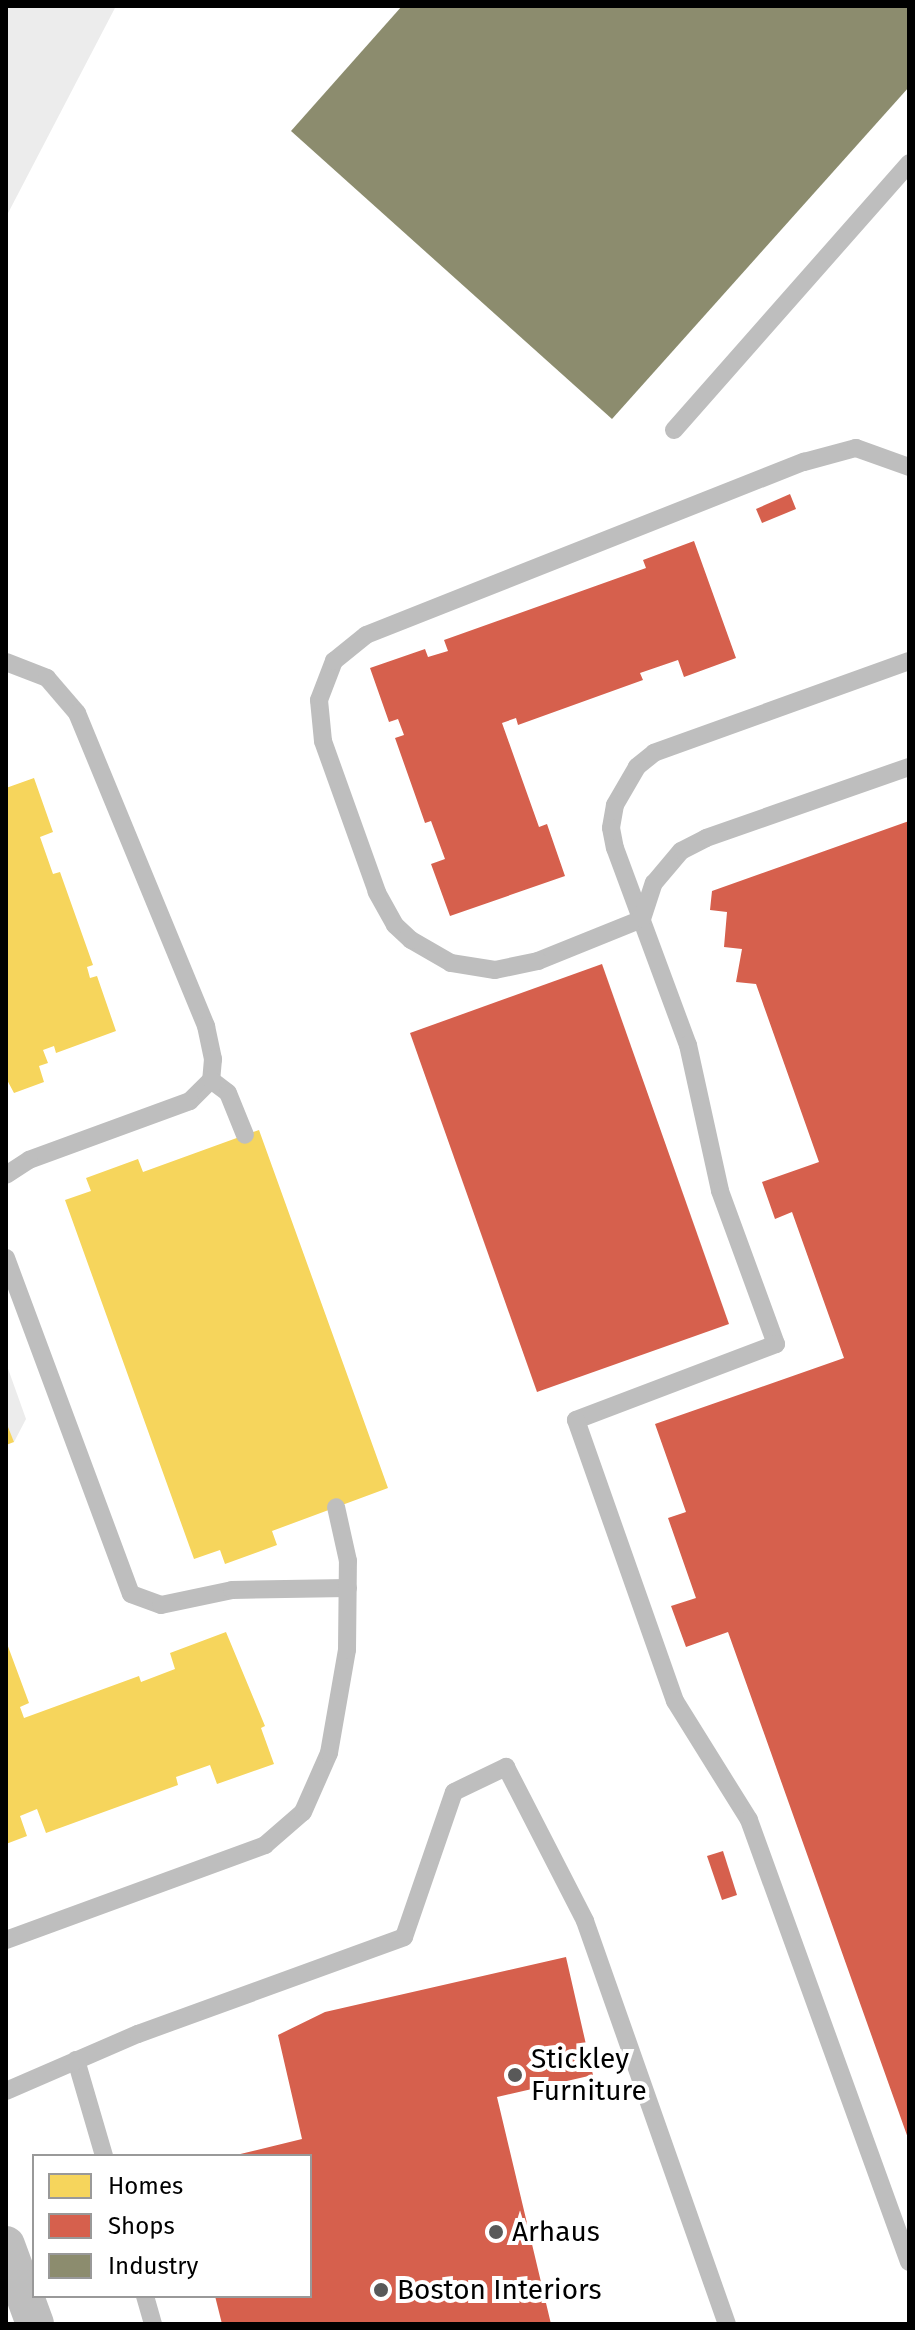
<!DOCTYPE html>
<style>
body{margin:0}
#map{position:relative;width:915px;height:2330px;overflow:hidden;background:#fff;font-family:"Fira Sans",sans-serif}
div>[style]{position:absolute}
.green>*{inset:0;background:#ececec}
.homes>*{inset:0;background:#f6d55c}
.shops>*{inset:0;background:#d6604d}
.industry>*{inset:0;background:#8c8c6e}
.lane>*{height:18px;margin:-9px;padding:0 9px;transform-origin:9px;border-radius:9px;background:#bebebe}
.street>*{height:38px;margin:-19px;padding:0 19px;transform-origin:19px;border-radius:19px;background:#bebebe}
.dots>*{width:22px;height:22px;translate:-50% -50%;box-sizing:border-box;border:4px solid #fff;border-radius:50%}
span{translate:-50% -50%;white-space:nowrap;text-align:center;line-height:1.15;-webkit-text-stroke:8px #fff;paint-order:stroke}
.poi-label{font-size:28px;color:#000}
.left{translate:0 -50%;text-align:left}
.frame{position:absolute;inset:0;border:8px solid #000;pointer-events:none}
.legend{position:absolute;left:32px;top:2154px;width:280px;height:144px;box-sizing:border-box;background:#fff;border:2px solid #999;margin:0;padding:10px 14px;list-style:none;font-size:24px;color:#000}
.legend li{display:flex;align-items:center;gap:16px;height:40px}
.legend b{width:40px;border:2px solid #999}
</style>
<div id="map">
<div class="green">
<i style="clip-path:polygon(6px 6px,116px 6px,6px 217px)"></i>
<i style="clip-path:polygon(6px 1363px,26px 1419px,14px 1442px,6px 1426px)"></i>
</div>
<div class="homes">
<i style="clip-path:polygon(34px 778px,53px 832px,40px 837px,53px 874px,60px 872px,93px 965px,87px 967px,90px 978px,97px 976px,116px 1031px,56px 1053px,54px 1046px,43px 1050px,48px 1063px,39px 1066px,44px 1082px,14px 1093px,6px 1078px,6px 788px)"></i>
<i style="clip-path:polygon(259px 1130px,388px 1488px,272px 1531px,277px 1545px,225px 1564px,220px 1550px,194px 1559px,65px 1200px,91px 1191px,86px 1178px,138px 1159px,143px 1172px)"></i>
<i style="clip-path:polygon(6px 1422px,14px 1442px,6px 1445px)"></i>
<i style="clip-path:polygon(226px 1632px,265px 1726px,261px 1728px,274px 1764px,217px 1784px,210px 1765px,176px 1777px,178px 1785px,46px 1833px,37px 1809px,20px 1816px,27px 1836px,6px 1844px,6px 1641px,29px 1703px,20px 1707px,24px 1718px,139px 1676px,141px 1682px,175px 1669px,170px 1653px)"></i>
</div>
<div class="shops">
<i style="clip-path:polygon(790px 494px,796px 509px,762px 523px,756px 509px)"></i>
<i style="clip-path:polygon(694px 541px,736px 658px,684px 677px,678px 660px,640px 673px,643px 680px,518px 725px,516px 718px,502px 723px,539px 827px,547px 824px,565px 876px,450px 916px,431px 864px,445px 859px,431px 821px,425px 823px,395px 738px,404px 735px,398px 719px,389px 722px,370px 668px,425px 649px,428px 657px,448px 651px,444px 640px,646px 568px,643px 560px)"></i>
<i style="clip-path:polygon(909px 821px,909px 2141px,728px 1632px,686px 1647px,671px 1606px,696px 1598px,668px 1518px,686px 1512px,655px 1424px,844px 1358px,792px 1212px,775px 1219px,762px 1182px,819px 1162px,756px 984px,736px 982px,742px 949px,724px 947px,727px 912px,710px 910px,712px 891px)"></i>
<i style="clip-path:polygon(602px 964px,729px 1324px,537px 1392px,410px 1033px)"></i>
<i style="clip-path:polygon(723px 1851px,737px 1895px,722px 1900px,707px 1856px)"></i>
<i style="clip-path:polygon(566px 1957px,593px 2075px,497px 2097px,551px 2324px,222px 2324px,215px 2296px,310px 2296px,310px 2156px,232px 2156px,302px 2139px,278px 2035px,325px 2012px)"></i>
</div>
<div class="industry">
<i style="clip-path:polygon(402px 6px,909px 6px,909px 87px,612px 419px,291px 131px)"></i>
</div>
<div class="lane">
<i style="left:674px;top:430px;width:356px;rotate:-48.6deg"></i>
<i style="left:909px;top:661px;width:271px;rotate:160.2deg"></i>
<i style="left:654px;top:753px;width:22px;rotate:141deg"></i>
<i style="left:637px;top:767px;width:44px;rotate:120.1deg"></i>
<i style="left:615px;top:805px;width:23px;rotate:100deg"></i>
<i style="left:611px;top:828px;width:20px;rotate:79deg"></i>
<i style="left:615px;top:848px;width:210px;rotate:69.7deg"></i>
<i style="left:688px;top:1045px;width:149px;rotate:77.6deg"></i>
<i style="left:720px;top:1191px;width:163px;rotate:69.9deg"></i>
<i style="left:776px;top:1344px;width:214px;rotate:159.2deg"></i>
<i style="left:576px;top:1420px;width:298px;rotate:70.6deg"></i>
<i style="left:675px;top:1701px;width:140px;rotate:58.1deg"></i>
<i style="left:749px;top:1820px;width:470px;rotate:70.1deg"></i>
<i style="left:6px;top:662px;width:44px;rotate:21.3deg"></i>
<i style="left:47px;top:678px;width:46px;rotate:49.4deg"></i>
<i style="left:77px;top:713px;width:339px;rotate:67.6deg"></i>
<i style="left:206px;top:1026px;width:34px;rotate:78deg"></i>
<i style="left:213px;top:1059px;width:21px;rotate:95deg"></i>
<i style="left:211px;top:1080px;width:30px;rotate:135deg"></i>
<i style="left:190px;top:1101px;width:171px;rotate:159.9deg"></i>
<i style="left:29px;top:1160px;width:27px;rotate:147deg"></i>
<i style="left:642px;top:919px;width:112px;rotate:158deg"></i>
<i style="left:538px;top:961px;width:44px;rotate:168.2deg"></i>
<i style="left:495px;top:970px;width:45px;rotate:-171deg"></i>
<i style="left:451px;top:963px;width:46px;rotate:-150.1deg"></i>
<i style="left:411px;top:940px;width:22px;rotate:-137deg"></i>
<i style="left:395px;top:925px;width:38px;rotate:-119deg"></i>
<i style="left:377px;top:892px;width:160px;rotate:-109.7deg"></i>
<i style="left:323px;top:741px;width:41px;rotate:-95.6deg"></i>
<i style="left:319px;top:700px;width:42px;rotate:-69deg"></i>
<i style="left:334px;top:661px;width:41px;rotate:-39.1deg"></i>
<i style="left:366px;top:635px;width:471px;rotate:-21.6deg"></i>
<i style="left:804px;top:462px;width:54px;rotate:-15.1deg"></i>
<i style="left:856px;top:448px;width:56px;rotate:19.7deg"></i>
<i style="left:642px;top:919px;width:38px;rotate:-72deg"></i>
<i style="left:654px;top:883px;width:42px;rotate:-49.8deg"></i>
<i style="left:681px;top:851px;width:28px;rotate:-27deg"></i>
<i style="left:706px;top:838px;width:215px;rotate:-19.3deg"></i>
<i style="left:211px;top:1080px;width:21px;rotate:37deg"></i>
<i style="left:228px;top:1093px;width:45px;rotate:68deg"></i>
<i style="left:6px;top:1258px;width:358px;rotate:69.6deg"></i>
<i style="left:131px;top:1594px;width:32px;rotate:20deg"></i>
<i style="left:161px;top:1605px;width:73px;rotate:-11.9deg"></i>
<i style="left:232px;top:1590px;width:116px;rotate:-1deg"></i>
<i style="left:6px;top:1940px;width:276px;rotate:-20.1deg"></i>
<i style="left:265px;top:1845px;width:50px;rotate:-41deg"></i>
<i style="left:303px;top:1812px;width:64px;rotate:-66.2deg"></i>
<i style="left:329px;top:1753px;width:105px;rotate:-80.1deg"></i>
<i style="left:347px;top:1650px;width:89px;rotate:-89.4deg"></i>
<i style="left:348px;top:1561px;width:55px;rotate:-102.5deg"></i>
<i style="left:76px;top:2060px;width:100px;rotate:73.7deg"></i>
<i style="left:6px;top:2091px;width:144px;rotate:-23.4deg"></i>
<i style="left:138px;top:2034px;width:283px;rotate:-20deg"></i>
<i style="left:404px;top:1937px;width:153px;rotate:-71deg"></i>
<i style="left:454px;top:1792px;width:58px;rotate:-25.7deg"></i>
<i style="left:506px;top:1767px;width:173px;rotate:62.8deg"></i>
<i style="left:585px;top:1921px;width:427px;rotate:70.6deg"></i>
<i style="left:145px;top:2296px;width:29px;rotate:74deg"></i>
</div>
<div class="street">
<i style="left:6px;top:2245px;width:84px;rotate:69.8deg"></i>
</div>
<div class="dots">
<i style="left:515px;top:2075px;background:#595959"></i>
<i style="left:496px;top:2232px;background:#595959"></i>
<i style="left:381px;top:2290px;background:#595959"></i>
</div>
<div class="poi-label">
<span class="left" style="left:531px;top:2075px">Stickley<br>Furniture</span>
<span class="left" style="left:512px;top:2232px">Arhaus</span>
<span class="left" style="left:397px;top:2290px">Boston Interiors</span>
</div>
<div class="frame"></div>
<ul class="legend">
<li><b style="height:22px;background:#f6d55c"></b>Homes</li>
<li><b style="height:22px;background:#d6604d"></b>Shops</li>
<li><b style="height:22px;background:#8c8c6e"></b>Industry</li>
</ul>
</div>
